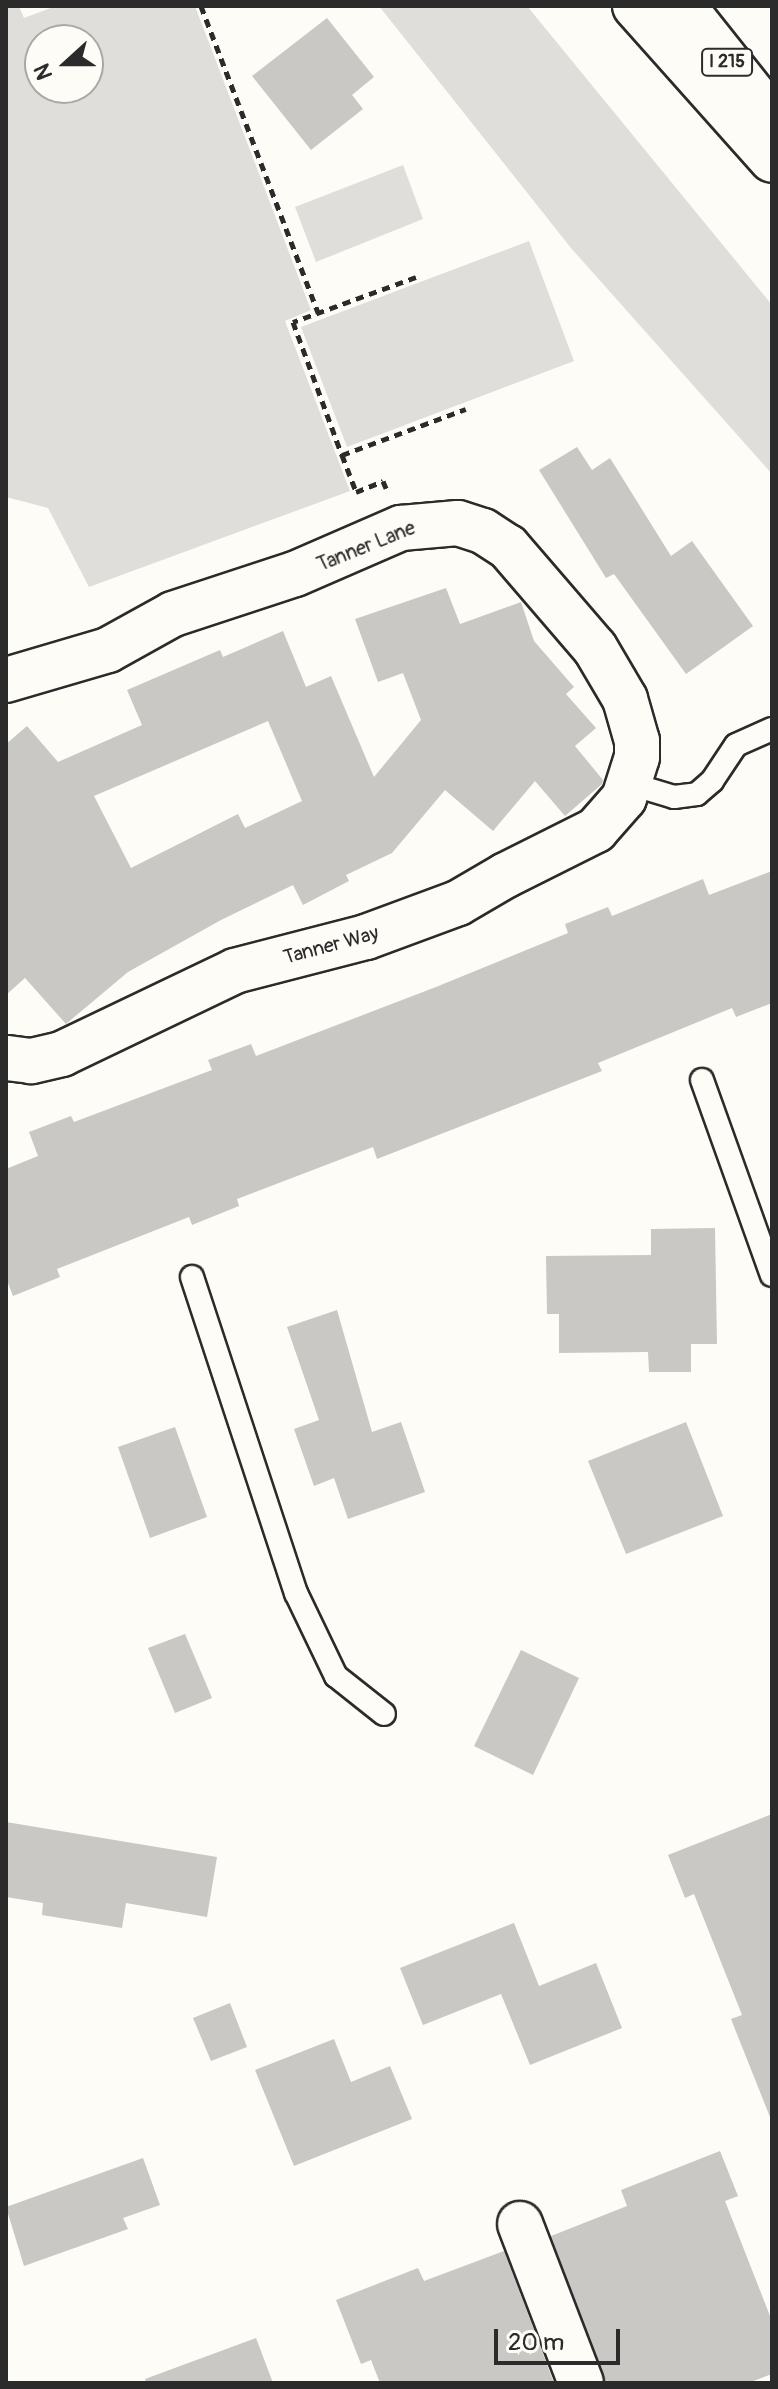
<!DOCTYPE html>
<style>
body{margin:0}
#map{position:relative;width:778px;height:2389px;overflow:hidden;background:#fdfcf7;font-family:Pangolin,sans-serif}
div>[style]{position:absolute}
.green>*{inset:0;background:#dfdeda}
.building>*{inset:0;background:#c9c8c4}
.path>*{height:5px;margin-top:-2.5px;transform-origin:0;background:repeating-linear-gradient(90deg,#2b2b2b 0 8px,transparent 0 14px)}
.roads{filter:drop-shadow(2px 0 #2b2b2b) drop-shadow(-2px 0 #2b2b2b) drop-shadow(0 2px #2b2b2b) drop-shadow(0 -2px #2b2b2b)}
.lane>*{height:22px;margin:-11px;padding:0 11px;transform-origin:11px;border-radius:11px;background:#fdfcf7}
.street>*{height:44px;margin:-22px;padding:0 22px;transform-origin:22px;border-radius:22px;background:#fdfcf7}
.highway>*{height:44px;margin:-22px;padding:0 22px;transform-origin:22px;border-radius:22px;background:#fdfcf7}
span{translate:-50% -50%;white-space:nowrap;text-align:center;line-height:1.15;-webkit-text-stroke:6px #fdfcf7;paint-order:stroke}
.shield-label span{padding:2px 6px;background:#fdfcf7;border:2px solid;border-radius:6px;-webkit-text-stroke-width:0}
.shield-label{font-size:18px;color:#2b2b2b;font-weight:700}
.street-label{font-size:20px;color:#2b2b2b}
.frame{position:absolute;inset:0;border:8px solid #2b2b2b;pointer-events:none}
.north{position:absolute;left:24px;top:24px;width:80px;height:80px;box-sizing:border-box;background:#fdfcf7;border:2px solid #a9a8a5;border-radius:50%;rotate:249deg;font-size:22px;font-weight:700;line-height:32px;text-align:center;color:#2b2b2b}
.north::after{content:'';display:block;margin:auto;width:28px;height:36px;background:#2b2b2b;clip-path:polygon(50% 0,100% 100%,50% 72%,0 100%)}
.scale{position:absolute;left:494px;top:2329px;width:126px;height:36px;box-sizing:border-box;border:4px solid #2b2b2b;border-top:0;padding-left:10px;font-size:24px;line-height:28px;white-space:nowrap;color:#2b2b2b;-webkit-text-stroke:6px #fdfcf7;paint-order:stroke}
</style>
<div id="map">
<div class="green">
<i style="clip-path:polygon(evenodd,6px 6px,19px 6px,24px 18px,56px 6px,195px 6px,311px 310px,285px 321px,350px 491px,89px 587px,48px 508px,6px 497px,6px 6px,88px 40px,88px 88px,40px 88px,40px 40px,88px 40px)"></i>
<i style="clip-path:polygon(379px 6px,527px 6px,772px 305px,772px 474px,571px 248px)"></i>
<i style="clip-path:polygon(403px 165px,423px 219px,316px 262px,295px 207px)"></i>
<i style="clip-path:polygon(529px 241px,574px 361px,347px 447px,301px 327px)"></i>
</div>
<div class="building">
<i style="clip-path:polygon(327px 18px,374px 77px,352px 95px,363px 109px,311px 150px,252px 76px)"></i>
<i style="clip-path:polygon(577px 447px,592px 470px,610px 458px,671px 556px,692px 541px,753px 626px,686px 674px,614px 574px,606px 578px,539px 470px)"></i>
<i style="clip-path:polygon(evenodd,446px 588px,460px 624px,521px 602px,534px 641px,574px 687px,566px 694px,596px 728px,575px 746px,603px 780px,602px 784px,565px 816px,535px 781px,493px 831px,445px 790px,392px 853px,346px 875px,349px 881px,303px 905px,293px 885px,221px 920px,128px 972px,66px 1024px,25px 978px,6px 995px,6px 744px,27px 726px,58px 762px,142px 725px,127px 690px,220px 650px,223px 657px,283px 631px,306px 687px,331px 676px,374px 777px,421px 720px,403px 673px,378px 682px,355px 619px,446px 588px,268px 721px,302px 801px,245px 828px,238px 814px,131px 868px,94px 796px,268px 721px)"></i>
<i style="clip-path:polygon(772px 871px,772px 1003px,736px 1017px,732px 1008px,598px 1063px,602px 1071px,377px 1159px,373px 1147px,237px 1199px,239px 1206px,192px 1225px,189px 1217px,57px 1269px,60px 1277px,13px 1296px,6px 1278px,6px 1169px,38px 1156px,29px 1132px,71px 1116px,74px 1122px,212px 1070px,208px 1060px,251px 1044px,256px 1056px,436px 987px,568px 933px,565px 924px,608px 907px,612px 916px,703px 879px,709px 895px)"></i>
<i style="clip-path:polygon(715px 1228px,717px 1344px,691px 1344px,691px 1372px,649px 1372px,648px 1352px,559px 1353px,559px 1314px,547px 1314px,546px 1256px,651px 1255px,651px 1229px)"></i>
<i style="clip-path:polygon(337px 1310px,372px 1432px,401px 1422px,425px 1492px,348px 1519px,334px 1478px,314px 1486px,294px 1429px,319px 1420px,287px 1327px)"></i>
<i style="clip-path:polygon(686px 1422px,723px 1516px,626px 1554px,588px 1461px)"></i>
<i style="clip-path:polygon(175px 1427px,207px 1517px,150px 1538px,118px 1447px)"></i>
<i style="clip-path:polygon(185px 1634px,212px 1698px,175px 1713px,148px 1648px)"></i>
<i style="clip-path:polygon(521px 1650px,579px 1678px,533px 1775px,474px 1746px)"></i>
<i style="clip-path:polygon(772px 1814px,772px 2116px,770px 2117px,731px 2019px,742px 2015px,694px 1894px,685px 1898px,668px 1855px)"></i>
<i style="clip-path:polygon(6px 1822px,217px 1857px,207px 1917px,126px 1903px,122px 1928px,42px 1915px,43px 1903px,6px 1897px)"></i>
<i style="clip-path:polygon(514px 1923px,539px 1986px,596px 1963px,622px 2028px,530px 2065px,501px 1994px,423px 2025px,400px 1968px)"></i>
<i style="clip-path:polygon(230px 2003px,247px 2047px,211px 2061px,193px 2018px)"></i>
<i style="clip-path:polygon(334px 2039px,351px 2082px,390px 2066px,412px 2119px,294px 2166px,255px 2070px)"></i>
<i style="clip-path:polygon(720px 2151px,738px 2196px,725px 2201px,772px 2321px,772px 2374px,748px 2383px,605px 2383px,551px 2236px,627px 2206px,621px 2190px)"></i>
<i style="clip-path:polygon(143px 2158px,160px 2205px,123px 2218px,128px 2229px,24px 2266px,6px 2207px)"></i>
<i style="clip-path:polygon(504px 2251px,554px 2383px,380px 2383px,371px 2360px,361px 2364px,336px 2300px,418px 2268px,424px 2281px)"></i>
<i style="clip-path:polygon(256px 2338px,273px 2383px,146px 2383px,145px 2379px)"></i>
</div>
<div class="path">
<i style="left:201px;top:6px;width:329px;rotate:69.1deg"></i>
<i style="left:416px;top:277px;width:131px;rotate:159.9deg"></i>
<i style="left:293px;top:322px;width:142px;rotate:69.8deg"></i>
<i style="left:342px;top:455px;width:132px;rotate:-20.4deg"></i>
<i style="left:342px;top:455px;width:40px;rotate:69deg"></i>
<i style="left:356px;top:492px;width:29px;rotate:-22deg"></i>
<i style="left:383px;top:481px;width:8px;rotate:67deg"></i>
</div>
<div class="roads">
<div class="lane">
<i style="left:631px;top:784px;width:45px;rotate:16.8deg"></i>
<i style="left:674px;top:797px;width:23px;rotate:-7deg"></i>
<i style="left:697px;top:794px;width:20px;rotate:-41deg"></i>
<i style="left:712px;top:781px;width:43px;rotate:-56.3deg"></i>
<i style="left:736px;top:745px;width:39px;rotate:-24deg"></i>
<i style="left:702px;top:1080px;width:207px;rotate:70.3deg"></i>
<i style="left:192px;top:1277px;width:333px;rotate:71.8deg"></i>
<i style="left:296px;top:1593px;width:92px;rotate:64.3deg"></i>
<i style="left:336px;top:1676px;width:61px;rotate:38.4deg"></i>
</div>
<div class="street">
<i style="left:6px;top:680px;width:106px;rotate:-16.4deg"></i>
<i style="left:108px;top:650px;width:74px;rotate:-29deg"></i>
<i style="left:173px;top:614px;width:128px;rotate:-18.2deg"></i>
<i style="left:295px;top:574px;width:116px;rotate:-23.5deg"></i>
<i style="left:401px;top:528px;width:57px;rotate:-5deg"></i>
<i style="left:458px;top:523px;width:26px;rotate:18deg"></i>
<i style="left:483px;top:531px;width:30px;rotate:33deg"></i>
<i style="left:508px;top:547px;width:133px;rotate:49.3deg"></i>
<i style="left:595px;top:648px;width:59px;rotate:59.5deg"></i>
<i style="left:625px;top:699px;width:44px;rotate:74.1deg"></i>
<i style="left:637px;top:741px;width:16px;rotate:90deg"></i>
<i style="left:637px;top:757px;width:43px;rotate:107.6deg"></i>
<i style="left:624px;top:798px;width:43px;rotate:131.2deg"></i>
<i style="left:596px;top:830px;width:101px;rotate:153.4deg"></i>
<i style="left:506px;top:875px;width:56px;rotate:149.7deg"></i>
<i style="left:458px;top:903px;width:98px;rotate:159.7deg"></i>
<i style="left:366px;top:937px;width:135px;rotate:165.5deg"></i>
<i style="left:235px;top:971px;width:192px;rotate:154.4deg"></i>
<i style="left:62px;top:1054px;width:32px;rotate:167deg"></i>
<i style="left:31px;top:1061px;width:25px;rotate:-173deg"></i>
<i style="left:520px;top:2224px;width:170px;rotate:69deg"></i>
</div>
<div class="highway">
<i style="left:635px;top:6px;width:206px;rotate:48.3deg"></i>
<i style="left:683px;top:6px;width:143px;rotate:51.5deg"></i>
</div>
</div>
<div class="shield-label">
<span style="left:727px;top:62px">I 215</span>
</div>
<div class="street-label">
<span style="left:366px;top:546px;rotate:-22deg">Tanner Lane</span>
<span style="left:331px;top:945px;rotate:-15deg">Tanner Way</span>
</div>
<div class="frame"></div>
<div class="north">N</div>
<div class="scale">20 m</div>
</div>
